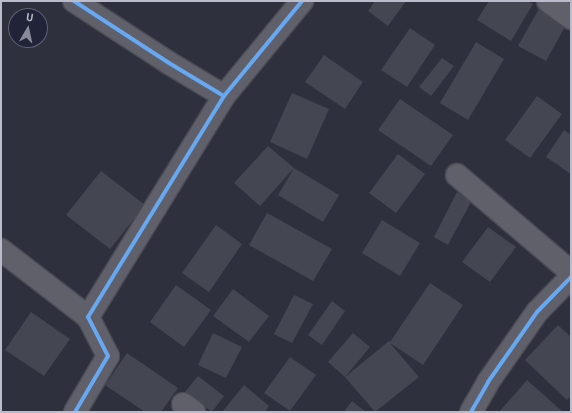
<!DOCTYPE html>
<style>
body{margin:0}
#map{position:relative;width:572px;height:413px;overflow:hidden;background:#2e303d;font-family:"PT Sans",sans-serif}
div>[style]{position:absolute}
.building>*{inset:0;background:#444651}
.roads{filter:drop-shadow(1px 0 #494b54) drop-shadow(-1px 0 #494b54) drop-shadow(0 1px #494b54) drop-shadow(0 -1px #494b54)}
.minor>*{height:22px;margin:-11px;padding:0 11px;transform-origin:11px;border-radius:11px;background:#5f606a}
.cycleway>*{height:4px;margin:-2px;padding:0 2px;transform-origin:2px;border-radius:2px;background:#66a8f1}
span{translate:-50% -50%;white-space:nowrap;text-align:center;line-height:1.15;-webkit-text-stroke:3.5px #212438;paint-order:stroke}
.frame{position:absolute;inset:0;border:2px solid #babccc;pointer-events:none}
.north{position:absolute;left:8px;top:8px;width:40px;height:40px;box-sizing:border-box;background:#212438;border:1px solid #5e6173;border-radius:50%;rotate:9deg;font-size:11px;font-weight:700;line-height:16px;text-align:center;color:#babccc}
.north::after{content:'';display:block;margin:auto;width:14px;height:18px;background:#898b9a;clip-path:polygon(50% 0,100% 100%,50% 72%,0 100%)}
</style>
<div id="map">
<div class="building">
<i style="clip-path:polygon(375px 1px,406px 1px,388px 26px,368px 11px)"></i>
<i style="clip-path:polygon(489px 1px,528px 1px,533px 4px,511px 41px,477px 20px)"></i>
<i style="clip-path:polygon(540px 7px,567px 23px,546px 61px,518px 46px)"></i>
<i style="clip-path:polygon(410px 28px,435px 45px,407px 87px,381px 70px)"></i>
<i style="clip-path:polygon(476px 42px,504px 59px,468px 120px,440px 103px)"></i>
<i style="clip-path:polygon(324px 55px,363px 82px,345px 109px,305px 82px)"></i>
<i style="clip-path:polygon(442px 58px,454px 66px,431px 96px,419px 87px)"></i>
<i style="clip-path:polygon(292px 93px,329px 109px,307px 159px,270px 142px)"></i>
<i style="clip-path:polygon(537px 96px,562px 114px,530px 158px,505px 140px)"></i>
<i style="clip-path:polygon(400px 99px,453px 135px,431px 166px,378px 130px)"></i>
<i style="clip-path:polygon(564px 130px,571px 135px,571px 174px,546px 157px)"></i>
<i style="clip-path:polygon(268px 146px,294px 168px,339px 195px,323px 222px,278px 195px,294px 168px,260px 206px,234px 183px)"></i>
<i style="clip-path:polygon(398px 154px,425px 174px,396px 213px,369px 193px)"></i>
<i style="clip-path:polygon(101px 171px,145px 205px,110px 249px,66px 215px)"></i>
<i style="clip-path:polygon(457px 192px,472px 200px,448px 245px,434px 237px)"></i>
<i style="clip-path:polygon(267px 213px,332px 249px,313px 281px,249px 245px)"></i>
<i style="clip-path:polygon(382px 220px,420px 243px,400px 276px,362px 253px)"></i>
<i style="clip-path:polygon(216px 225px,242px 244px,209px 292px,182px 273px)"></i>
<i style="clip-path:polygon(488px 227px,516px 247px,490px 282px,462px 262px)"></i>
<i style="clip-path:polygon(430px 283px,463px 305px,423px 365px,390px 343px,419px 377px,375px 412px,345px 377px,328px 362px,353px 333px,370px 347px,345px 377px,389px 341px,390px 342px)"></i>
<i style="clip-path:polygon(176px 285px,211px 310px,184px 347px,150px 322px)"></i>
<i style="clip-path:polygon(233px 289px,269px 316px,249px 342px,213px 316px)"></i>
<i style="clip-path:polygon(294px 295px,313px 304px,292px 343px,274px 334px)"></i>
<i style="clip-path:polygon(332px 301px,345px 311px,322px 345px,308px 335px)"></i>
<i style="clip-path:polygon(31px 312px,70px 339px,44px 376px,5px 350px)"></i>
<i style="clip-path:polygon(558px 325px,571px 337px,571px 396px,567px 400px,525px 360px)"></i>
<i style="clip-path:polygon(213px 333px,242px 347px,226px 378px,198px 365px)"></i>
<i style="clip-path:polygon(127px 353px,178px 388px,161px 412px,145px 412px,105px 385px)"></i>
<i style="clip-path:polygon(290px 357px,316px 375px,290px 411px,264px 393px)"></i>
<i style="clip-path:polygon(198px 376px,224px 396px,212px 412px,185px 392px)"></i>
<i style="clip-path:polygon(527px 380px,563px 412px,499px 412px)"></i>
<i style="clip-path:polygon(244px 385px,269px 406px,265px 412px,222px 412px)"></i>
<i style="clip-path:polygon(352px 401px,366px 412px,344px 412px)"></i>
</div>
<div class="roads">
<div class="minor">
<i style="left:74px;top:1px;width:113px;rotate:33.1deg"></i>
<i style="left:169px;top:63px;width:64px;rotate:31deg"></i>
<i style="left:548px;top:1px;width:29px;rotate:36deg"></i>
<i style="left:457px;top:175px;width:150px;rotate:40.4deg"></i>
<i style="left:1px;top:250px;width:110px;rotate:37.6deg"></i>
<i style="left:183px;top:404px;width:14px;rotate:36deg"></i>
<i style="left:75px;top:412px;width:65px;rotate:-59.5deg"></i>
<i style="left:108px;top:356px;width:44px;rotate:-117.1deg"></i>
<i style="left:88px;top:317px;width:259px;rotate:-58.4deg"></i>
<i style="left:224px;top:96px;width:123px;rotate:-50.6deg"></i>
<i style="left:471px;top:412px;width:34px;rotate:-60deg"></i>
<i style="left:488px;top:382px;width:85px;rotate:-55deg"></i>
<i style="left:537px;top:312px;width:49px;rotate:-45.8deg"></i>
</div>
</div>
<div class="cycleway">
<i style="left:74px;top:1px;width:113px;rotate:33.1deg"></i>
<i style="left:169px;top:63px;width:64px;rotate:31deg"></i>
<i style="left:75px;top:412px;width:65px;rotate:-59.5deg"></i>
<i style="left:108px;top:356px;width:44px;rotate:-117.1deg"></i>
<i style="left:88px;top:317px;width:259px;rotate:-58.4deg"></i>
<i style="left:224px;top:96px;width:123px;rotate:-50.6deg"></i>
<i style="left:471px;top:412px;width:34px;rotate:-60deg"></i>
<i style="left:488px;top:382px;width:85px;rotate:-55deg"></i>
<i style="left:537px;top:312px;width:49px;rotate:-45.8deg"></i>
</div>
<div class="frame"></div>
<div class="north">U</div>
</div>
